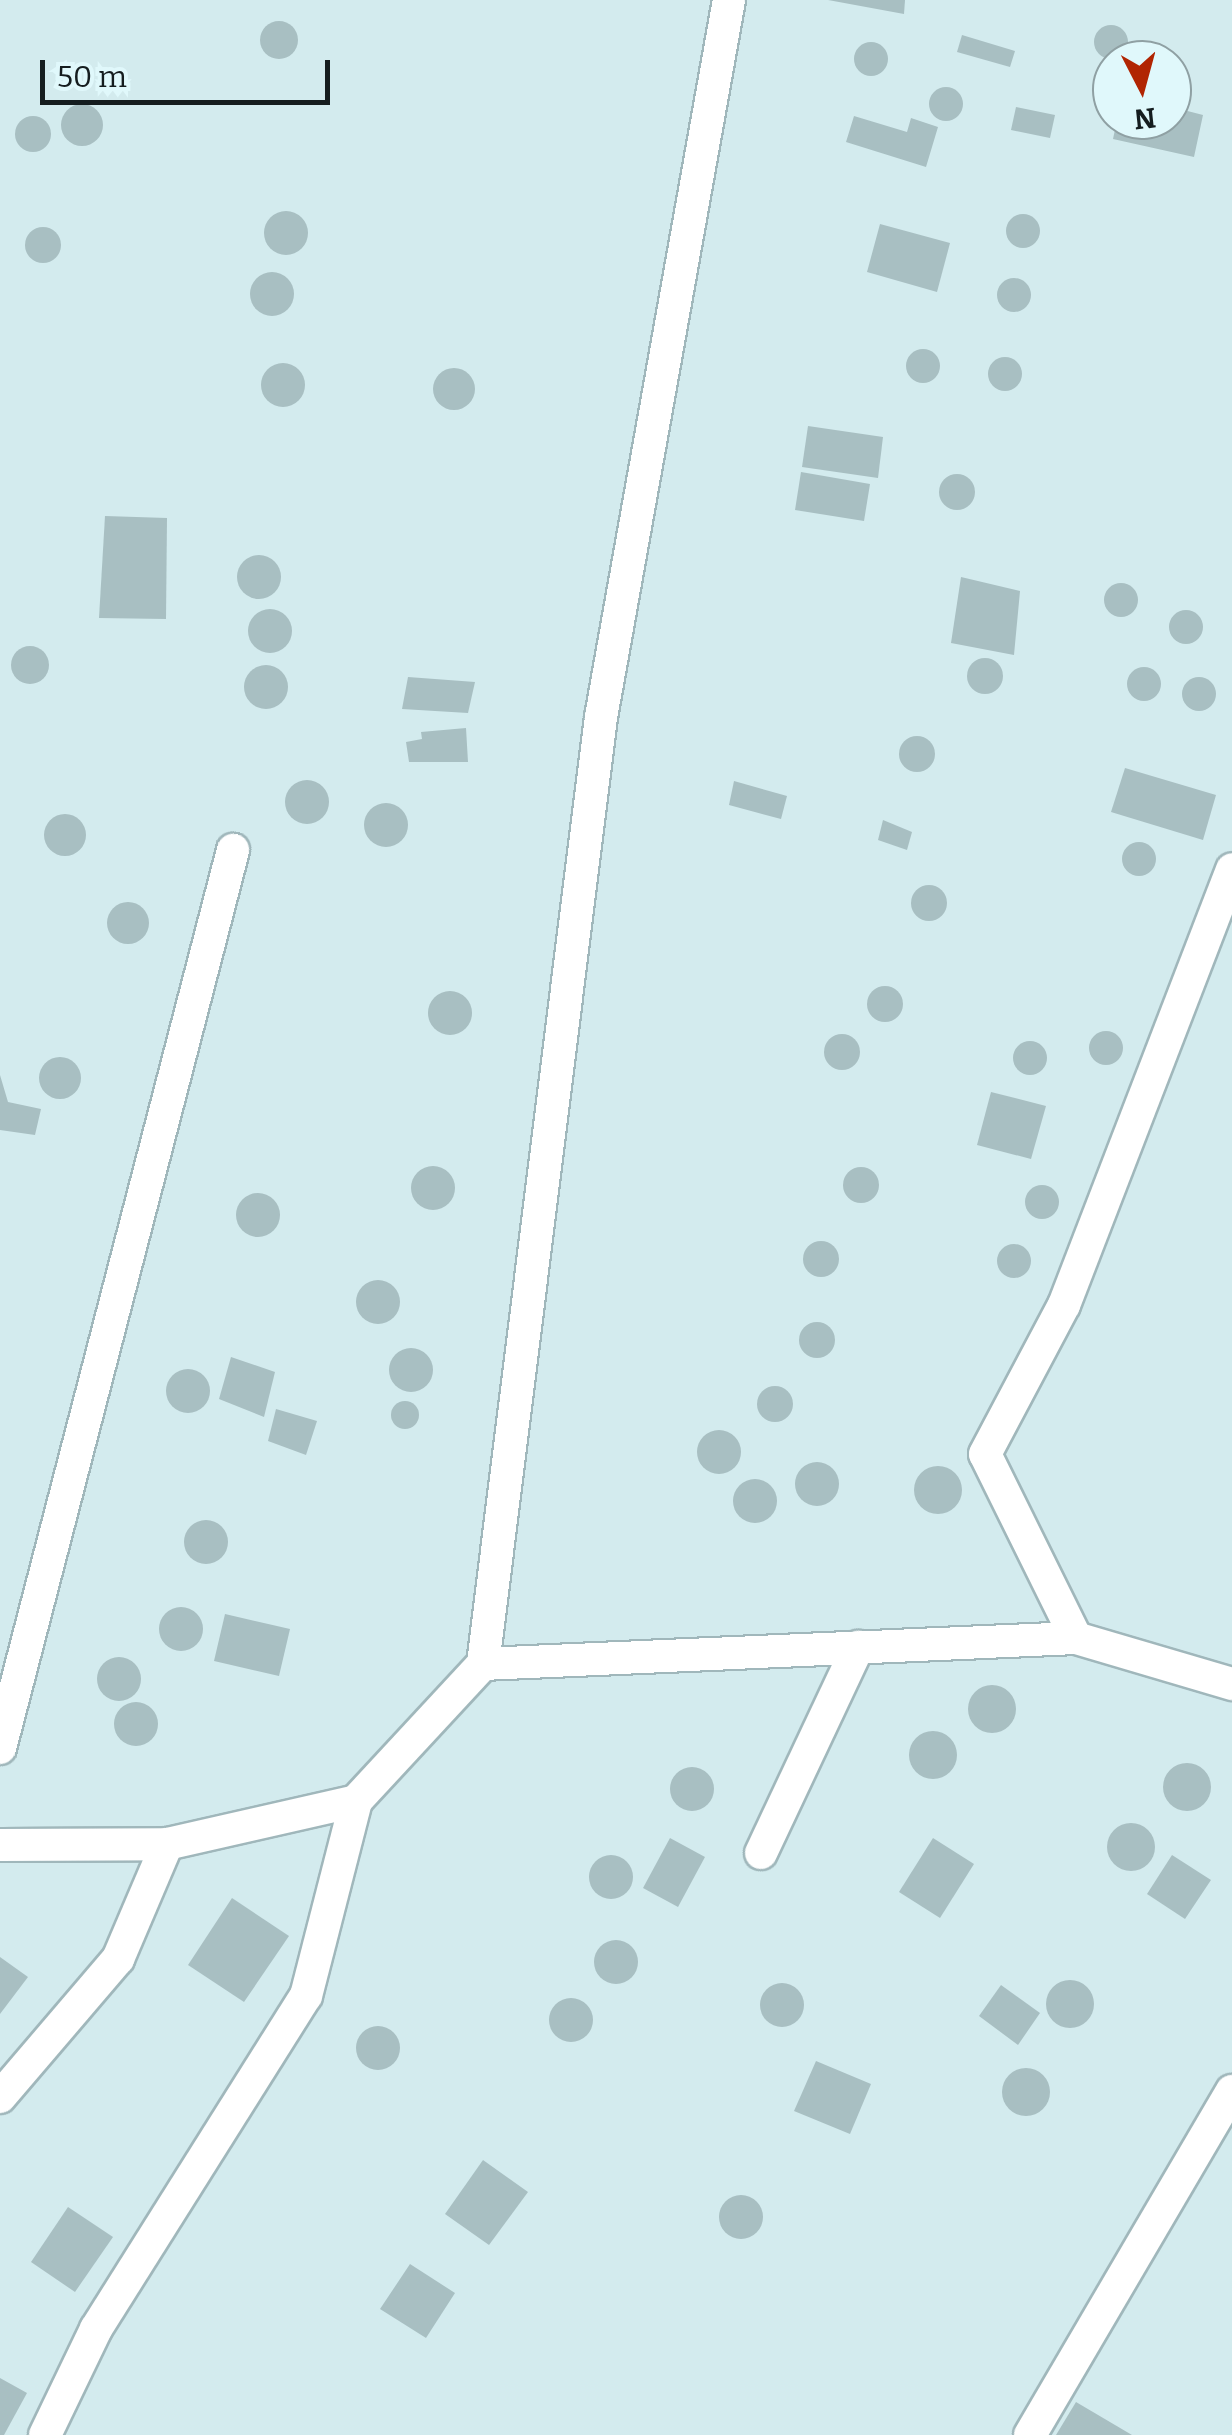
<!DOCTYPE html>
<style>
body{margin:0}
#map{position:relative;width:1232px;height:2435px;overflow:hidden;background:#d3ebee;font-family:Bitter,serif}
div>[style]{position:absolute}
.building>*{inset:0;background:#a8bfc2}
.round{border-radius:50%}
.roads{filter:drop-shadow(2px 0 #a0b7bb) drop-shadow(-2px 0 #a0b7bb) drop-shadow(0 2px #a0b7bb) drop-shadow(0 -2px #a0b7bb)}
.minor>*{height:32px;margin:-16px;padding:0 16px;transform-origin:16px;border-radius:16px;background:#fff}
span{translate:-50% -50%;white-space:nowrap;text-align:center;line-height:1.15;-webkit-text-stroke:9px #e0f8fb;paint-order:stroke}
.north{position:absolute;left:1092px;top:40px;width:100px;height:100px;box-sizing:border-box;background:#e0f8fb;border:2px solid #8fa0a3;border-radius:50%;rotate:174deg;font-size:28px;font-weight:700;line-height:40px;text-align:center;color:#151d1f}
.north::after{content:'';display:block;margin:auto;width:35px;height:45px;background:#b12502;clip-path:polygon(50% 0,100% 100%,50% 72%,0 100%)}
.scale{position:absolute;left:40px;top:60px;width:290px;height:45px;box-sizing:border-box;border:5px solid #151d1f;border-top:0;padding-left:12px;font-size:30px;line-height:35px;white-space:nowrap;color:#151d1f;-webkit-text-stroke:8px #e0f8fb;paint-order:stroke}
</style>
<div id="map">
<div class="building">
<i style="clip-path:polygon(828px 0,905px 0,904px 14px)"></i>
<i class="round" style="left:260px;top:21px;width:38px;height:38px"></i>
<i class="round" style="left:1094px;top:25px;width:34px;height:34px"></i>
<i style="clip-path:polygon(962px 35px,1015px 51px,1010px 67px,957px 52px)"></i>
<i class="round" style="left:854px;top:42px;width:34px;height:34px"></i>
<i class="round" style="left:929px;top:87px;width:34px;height:34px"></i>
<i class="round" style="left:61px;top:104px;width:42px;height:42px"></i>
<i style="clip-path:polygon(1016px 107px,1055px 115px,1050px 138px,1011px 130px)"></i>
<i style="clip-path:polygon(1172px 107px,1203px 115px,1194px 157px,1113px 139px,1117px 120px,1172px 120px)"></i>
<i style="clip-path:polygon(854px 116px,907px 132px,911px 118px,938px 127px,926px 167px,846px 142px)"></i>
<i class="round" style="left:15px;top:116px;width:36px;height:36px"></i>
<i class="round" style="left:264px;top:211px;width:44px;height:44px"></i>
<i class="round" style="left:1006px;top:214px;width:34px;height:34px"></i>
<i style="clip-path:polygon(880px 224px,950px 243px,937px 292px,867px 272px)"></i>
<i class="round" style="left:25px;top:227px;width:36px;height:36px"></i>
<i class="round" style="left:250px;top:272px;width:44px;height:44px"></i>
<i class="round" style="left:997px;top:278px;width:34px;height:34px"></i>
<i class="round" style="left:906px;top:349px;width:34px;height:34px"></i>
<i class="round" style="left:988px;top:357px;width:34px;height:34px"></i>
<i class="round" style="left:261px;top:363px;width:44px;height:44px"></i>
<i class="round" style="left:433px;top:368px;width:42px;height:42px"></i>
<i style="clip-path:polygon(808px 426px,883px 437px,878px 478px,802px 467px)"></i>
<i style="clip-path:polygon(801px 472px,870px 484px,864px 521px,795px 510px)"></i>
<i class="round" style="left:939px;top:474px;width:36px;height:36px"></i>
<i style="clip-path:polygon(105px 516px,167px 518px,166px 619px,99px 618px)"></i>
<i class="round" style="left:237px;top:555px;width:44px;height:44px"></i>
<i style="clip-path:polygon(961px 577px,1020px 591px,1014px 655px,951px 643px)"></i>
<i class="round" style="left:1104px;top:583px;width:34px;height:34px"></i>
<i class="round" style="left:248px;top:609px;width:44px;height:44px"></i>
<i class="round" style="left:1169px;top:610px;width:34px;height:34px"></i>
<i class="round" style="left:11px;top:646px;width:38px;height:38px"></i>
<i class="round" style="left:967px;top:658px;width:36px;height:36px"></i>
<i class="round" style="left:244px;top:665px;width:44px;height:44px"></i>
<i class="round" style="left:1127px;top:667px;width:34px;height:34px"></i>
<i style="clip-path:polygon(408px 677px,475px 682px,468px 713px,402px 709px)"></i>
<i class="round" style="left:1182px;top:677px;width:34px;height:34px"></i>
<i style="clip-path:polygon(466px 728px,468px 762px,409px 762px,406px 742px,422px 739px,421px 732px)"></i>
<i class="round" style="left:899px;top:736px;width:36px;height:36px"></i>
<i style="clip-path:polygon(1125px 768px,1216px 795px,1203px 840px,1111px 812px)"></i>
<i class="round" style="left:285px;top:780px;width:44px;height:44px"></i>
<i style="clip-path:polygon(734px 781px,787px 796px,781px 819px,729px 805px)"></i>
<i class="round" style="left:364px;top:803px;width:44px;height:44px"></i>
<i class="round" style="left:44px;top:814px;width:42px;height:42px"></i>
<i style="clip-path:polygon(883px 820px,912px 832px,907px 850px,878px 840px)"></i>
<i class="round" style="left:1122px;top:842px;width:34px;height:34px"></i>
<i class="round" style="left:911px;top:885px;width:36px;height:36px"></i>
<i class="round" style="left:107px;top:902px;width:42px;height:42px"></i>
<i class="round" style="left:867px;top:986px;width:36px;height:36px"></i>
<i class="round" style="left:428px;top:991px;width:44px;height:44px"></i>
<i class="round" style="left:1089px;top:1031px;width:34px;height:34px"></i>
<i class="round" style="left:824px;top:1034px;width:36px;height:36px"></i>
<i class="round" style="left:1013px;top:1041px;width:34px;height:34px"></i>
<i class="round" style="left:39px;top:1057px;width:42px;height:42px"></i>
<i style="clip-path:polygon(0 1075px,8px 1102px,41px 1109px,35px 1135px,0 1130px)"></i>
<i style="clip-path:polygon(991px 1092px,1046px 1106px,1031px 1159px,977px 1145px)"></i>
<i class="round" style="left:411px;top:1166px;width:44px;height:44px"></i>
<i class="round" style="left:843px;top:1167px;width:36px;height:36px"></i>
<i class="round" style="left:1025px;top:1185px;width:34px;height:34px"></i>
<i class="round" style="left:236px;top:1193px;width:44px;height:44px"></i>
<i class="round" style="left:803px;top:1241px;width:36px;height:36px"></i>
<i class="round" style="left:997px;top:1244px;width:34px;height:34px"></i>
<i class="round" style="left:356px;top:1280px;width:44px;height:44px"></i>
<i class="round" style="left:799px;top:1322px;width:36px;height:36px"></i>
<i class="round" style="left:389px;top:1348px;width:44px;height:44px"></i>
<i style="clip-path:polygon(231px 1357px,275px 1372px,264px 1417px,219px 1399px)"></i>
<i class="round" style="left:166px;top:1369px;width:44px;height:44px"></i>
<i class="round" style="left:757px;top:1386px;width:36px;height:36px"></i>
<i class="round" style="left:391px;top:1401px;width:28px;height:28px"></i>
<i style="clip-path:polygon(276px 1409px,317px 1421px,306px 1455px,268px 1441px)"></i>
<i class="round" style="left:697px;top:1430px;width:44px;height:44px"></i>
<i class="round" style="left:795px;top:1462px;width:44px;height:44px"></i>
<i class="round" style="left:914px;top:1466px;width:48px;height:48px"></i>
<i class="round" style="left:733px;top:1479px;width:44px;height:44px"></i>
<i class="round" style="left:184px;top:1520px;width:44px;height:44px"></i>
<i class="round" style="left:159px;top:1607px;width:44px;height:44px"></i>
<i style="clip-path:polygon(225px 1614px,290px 1629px,279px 1676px,214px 1661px)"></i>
<i class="round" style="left:97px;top:1657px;width:44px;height:44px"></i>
<i class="round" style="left:968px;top:1685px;width:48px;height:48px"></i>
<i class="round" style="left:114px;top:1702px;width:44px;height:44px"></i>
<i class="round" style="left:909px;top:1731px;width:48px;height:48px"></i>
<i class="round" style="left:1163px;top:1763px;width:48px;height:48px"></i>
<i class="round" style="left:670px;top:1767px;width:44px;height:44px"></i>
<i class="round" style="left:1107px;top:1823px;width:48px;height:48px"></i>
<i style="clip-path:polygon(670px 1838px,705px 1857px,678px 1907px,643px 1888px)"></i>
<i style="clip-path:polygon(933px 1838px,974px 1864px,940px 1918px,899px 1892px)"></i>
<i style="clip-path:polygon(1172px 1855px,1211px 1880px,1185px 1919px,1147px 1894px)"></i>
<i class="round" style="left:589px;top:1855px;width:44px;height:44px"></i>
<i style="clip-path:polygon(232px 1898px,289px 1936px,244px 2002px,188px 1965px)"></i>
<i class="round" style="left:594px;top:1940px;width:44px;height:44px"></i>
<i style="clip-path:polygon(0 1957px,28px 1977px,0 2014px)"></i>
<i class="round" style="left:1046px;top:1980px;width:48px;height:48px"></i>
<i class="round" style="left:760px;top:1983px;width:44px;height:44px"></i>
<i style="clip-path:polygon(1001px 1985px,1040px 2013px,1018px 2045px,979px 2016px)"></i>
<i class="round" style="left:549px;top:1998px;width:44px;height:44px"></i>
<i class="round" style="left:356px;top:2026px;width:44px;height:44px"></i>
<i style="clip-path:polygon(816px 2061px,871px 2084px,850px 2134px,794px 2111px)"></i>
<i class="round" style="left:1002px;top:2068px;width:48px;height:48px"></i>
<i style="clip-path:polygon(483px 2160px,528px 2192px,489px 2245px,445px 2214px)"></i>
<i class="round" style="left:719px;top:2195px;width:44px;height:44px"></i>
<i style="clip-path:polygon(68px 2207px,113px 2237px,75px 2292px,31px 2262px)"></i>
<i style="clip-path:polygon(410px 2264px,455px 2293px,426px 2338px,380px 2309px)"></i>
<i style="clip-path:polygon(0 2378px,27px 2393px,4px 2435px,0 2435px)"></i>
<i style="clip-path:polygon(1076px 2402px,1132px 2435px,1056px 2435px)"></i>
</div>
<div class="roads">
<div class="minor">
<i style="left:1076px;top:1638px;width:205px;rotate:-116.3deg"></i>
<i style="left:985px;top:1454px;width:169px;rotate:-62.1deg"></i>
<i style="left:1064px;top:1305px;width:467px;rotate:-68.9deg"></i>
<i style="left:483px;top:1664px;width:954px;rotate:-82.9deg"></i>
<i style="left:601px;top:717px;width:728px;rotate:-79.88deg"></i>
<i style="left:0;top:1748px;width:928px;rotate:-75.45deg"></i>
<i style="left:0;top:1845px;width:167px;rotate:-0.3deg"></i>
<i style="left:167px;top:1844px;width:194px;rotate:-12.8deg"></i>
<i style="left:356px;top:1801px;width:187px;rotate:-47.2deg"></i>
<i style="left:483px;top:1664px;width:594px;rotate:-2.51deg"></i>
<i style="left:1076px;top:1638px;width:163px;rotate:16.4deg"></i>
<i style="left:761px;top:1853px;width:228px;rotate:-64.8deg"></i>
<i style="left:0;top:2097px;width:182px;rotate:-49.5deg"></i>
<i style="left:118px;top:1959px;width:125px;rotate:-66.9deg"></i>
<i style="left:45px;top:2435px;width:118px;rotate:-64.3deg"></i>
<i style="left:96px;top:2329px;width:394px;rotate:-57.8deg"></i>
<i style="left:306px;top:1996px;width:201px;rotate:-75.6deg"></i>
<i style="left:1030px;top:2435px;width:399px;rotate:-59.6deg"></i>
</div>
</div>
<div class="north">N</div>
<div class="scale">50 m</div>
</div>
